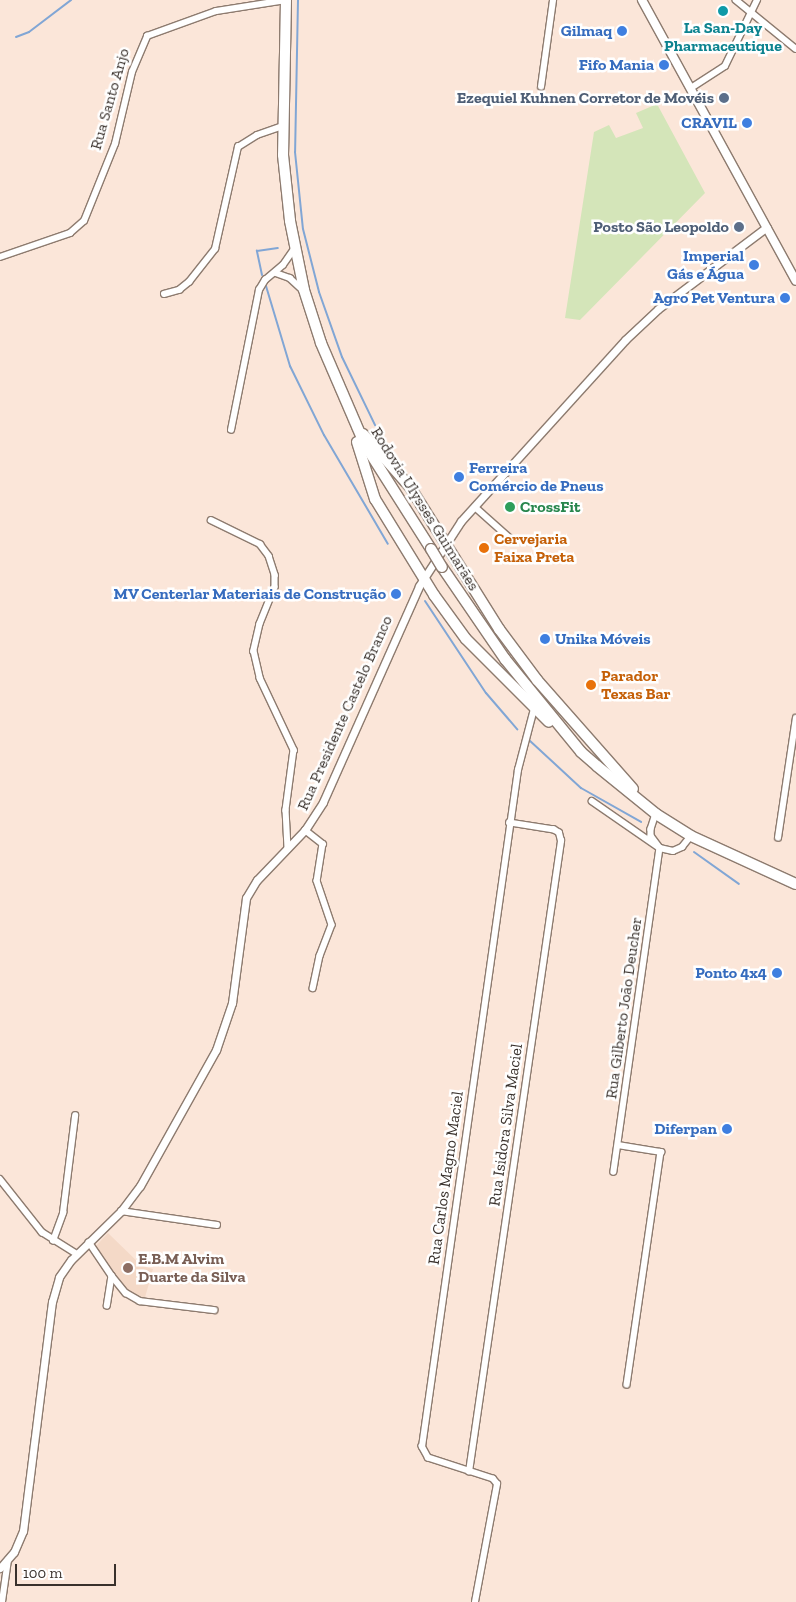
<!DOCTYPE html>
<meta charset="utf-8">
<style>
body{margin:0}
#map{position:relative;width:796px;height:1602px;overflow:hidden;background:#fbe6d9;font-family:"Zilla Slab",serif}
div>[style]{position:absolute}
.built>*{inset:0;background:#f4d9c7}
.green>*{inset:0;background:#d4e5b9}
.stream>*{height:2px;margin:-1px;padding:0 1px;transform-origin:1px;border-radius:1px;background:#81a6d5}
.roads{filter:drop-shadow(1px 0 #8d7b6f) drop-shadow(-1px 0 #8d7b6f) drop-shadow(0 1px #8d7b6f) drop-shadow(0 -1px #8d7b6f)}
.minor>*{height:5.5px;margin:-2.75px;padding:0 2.75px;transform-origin:2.75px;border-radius:2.75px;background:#fff}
.tertiary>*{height:7px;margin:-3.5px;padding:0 3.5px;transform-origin:3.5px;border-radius:3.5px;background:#fff}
.secondary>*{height:8px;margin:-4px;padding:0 4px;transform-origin:4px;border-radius:4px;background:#fff}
.trunk>*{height:10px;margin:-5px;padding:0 5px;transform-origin:5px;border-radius:5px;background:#fff}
.bridges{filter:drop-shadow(1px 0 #8d7b6f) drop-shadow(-1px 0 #8d7b6f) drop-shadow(0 1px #8d7b6f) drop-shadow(0 -1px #8d7b6f)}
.trunk-bridge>*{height:10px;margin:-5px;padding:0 5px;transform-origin:5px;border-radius:5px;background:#fff}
.dots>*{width:14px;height:14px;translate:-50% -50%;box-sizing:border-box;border:2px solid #fff;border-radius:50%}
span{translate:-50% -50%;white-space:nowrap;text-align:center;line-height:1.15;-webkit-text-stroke:5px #fff;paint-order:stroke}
.culture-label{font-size:16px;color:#0d838f;font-weight:700}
.shop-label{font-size:16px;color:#366cbe;font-weight:700}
.right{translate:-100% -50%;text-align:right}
.left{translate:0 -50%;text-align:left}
.service-label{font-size:16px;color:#4e5e75;font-weight:700}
.street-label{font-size:16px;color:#39312c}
.leisure-label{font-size:16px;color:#27864d;font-weight:700}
.food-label{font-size:16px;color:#c56008;font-weight:700}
.education-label{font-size:16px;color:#785e54;font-weight:700}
.scale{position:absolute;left:15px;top:1564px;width:101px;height:22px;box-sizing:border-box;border:2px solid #39312c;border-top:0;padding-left:6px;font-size:15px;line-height:18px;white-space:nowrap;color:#39312c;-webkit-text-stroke:4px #fff;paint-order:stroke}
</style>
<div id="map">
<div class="built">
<i style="clip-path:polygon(108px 1233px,142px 1266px,153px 1269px,144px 1301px,127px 1293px,96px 1250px,96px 1246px)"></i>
</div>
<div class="green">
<i style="clip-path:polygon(657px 104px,705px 193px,580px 320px,565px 318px,594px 132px,609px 125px,616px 138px,643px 128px,636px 113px)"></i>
</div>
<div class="stream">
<i style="left:298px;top:0;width:152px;rotate:91.1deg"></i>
<i style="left:295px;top:152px;width:77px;rotate:84.1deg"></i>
<i style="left:303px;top:229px;width:65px;rotate:75.7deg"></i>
<i style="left:319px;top:292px;width:69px;rotate:70.5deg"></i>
<i style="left:342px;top:357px;width:76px;rotate:64.1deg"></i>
<i style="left:16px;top:37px;width:14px;rotate:-21deg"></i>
<i style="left:29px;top:32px;width:53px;rotate:-37.3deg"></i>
<i style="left:262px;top:275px;width:25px;rotate:-102deg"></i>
<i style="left:257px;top:251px;width:21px;rotate:-8deg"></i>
<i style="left:266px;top:286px;width:84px;rotate:73.3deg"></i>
<i style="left:290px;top:366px;width:77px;rotate:63.8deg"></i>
<i style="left:324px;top:435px;width:126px;rotate:59.6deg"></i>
<i style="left:425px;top:601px;width:110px;rotate:56.5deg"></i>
<i style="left:486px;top:693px;width:48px;rotate:49.3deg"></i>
<i style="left:529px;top:740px;width:71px;rotate:42.7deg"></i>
<i style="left:581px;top:788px;width:69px;rotate:29.5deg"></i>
<i style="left:694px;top:852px;width:55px;rotate:35.4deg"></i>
</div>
<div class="roads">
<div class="minor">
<i style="left:736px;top:0;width:77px;rotate:39.2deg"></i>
<i style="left:541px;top:87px;width:88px;rotate:-82.1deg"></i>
<i style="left:691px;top:88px;width:40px;rotate:-32.9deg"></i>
<i style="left:725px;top:66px;width:73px;rotate:-64.1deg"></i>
<i style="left:0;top:257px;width:74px;rotate:-18.9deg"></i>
<i style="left:70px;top:233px;width:18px;rotate:-41deg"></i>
<i style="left:84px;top:221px;width:83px;rotate:-68.1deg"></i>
<i style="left:115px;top:144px;width:74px;rotate:-76.7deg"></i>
<i style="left:132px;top:72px;width:39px;rotate:-67deg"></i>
<i style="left:147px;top:36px;width:73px;rotate:-19.9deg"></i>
<i style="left:216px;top:11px;width:71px;rotate:-8.9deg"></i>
<i style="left:276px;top:273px;width:15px;rotate:20deg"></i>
<i style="left:290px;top:278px;width:18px;rotate:43deg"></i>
<i style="left:164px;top:294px;width:16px;rotate:-15deg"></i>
<i style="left:179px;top:290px;width:13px;rotate:-39deg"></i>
<i style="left:189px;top:282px;width:42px;rotate:-51.8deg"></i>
<i style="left:215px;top:249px;width:105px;rotate:-77.3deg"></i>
<i style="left:238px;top:147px;width:22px;rotate:-32deg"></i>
<i style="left:257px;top:135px;width:28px;rotate:-19deg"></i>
<i style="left:231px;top:430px;width:143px;rotate:-78.7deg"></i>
<i style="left:259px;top:290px;width:12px;rotate:-59deg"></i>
<i style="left:265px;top:280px;width:23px;rotate:-40deg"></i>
<i style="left:283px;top:265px;width:21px;rotate:-55deg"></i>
<i style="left:475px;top:507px;width:50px;rotate:41.7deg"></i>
<i style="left:211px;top:520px;width:55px;rotate:26.1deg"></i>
<i style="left:260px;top:544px;width:15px;rotate:53deg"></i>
<i style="left:269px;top:556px;width:20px;rotate:72deg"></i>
<i style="left:275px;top:575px;width:12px;rotate:90deg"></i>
<i style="left:275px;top:587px;width:40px;rotate:112deg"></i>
<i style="left:260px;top:624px;width:28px;rotate:103deg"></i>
<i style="left:254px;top:651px;width:28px;rotate:77deg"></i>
<i style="left:260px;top:678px;width:80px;rotate:64.7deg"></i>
<i style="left:294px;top:750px;width:61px;rotate:97.6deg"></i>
<i style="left:286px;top:810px;width:39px;rotate:87deg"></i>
<i style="left:592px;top:801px;width:83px;rotate:34.7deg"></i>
<i style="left:660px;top:848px;width:327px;rotate:98.1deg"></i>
<i style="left:656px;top:814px;width:16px;rotate:108deg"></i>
<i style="left:651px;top:829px;width:7px;rotate:90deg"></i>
<i style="left:651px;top:836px;width:15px;rotate:53deg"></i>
<i style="left:660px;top:848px;width:13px;rotate:13deg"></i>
<i style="left:673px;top:851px;width:10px;rotate:-24deg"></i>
<i style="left:682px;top:847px;width:14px;rotate:-51deg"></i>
<i style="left:305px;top:830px;width:23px;rotate:38deg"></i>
<i style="left:323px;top:844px;width:37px;rotate:99deg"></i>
<i style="left:317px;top:881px;width:46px;rotate:71.2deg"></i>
<i style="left:332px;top:925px;width:33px;rotate:111deg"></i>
<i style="left:320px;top:956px;width:33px;rotate:102deg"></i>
<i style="left:778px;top:838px;width:121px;rotate:-81.5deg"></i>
<i style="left:618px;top:1145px;width:44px;rotate:9.2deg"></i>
<i style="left:661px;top:1152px;width:235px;rotate:98.3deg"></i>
<i style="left:0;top:1179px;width:68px;rotate:51.6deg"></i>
<i style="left:42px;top:1232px;width:41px;rotate:32.2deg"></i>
<i style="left:121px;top:1211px;width:97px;rotate:8.3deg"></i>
<i style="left:53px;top:1241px;width:30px;rotate:-70deg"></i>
<i style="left:63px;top:1213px;width:98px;rotate:-82.9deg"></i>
<i style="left:89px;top:1242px;width:41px;rotate:55.9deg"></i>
<i style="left:112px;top:1276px;width:30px;rotate:99deg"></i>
<i style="left:112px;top:1276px;width:22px;rotate:51deg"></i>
<i style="left:126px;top:1293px;width:16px;rotate:30deg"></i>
<i style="left:140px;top:1301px;width:75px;rotate:6.9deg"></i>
<i style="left:469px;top:1472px;width:638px;rotate:-81.7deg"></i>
<i style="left:561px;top:841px;width:8px;rotate:-104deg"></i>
<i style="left:559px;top:833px;width:6px;rotate:-149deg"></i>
<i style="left:554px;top:830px;width:45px;rotate:-171deg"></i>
<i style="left:2px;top:1602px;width:42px;rotate:-81.9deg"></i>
<i style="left:475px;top:1602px;width:120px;rotate:-79.4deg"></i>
<i style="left:497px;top:1484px;width:6px;rotate:-129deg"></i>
<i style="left:493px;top:1479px;width:68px;rotate:-162.1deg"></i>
<i style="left:428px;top:1458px;width:13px;rotate:-119deg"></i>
<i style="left:422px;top:1447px;width:684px;rotate:-81.93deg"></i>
<i style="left:518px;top:770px;width:63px;rotate:-75.3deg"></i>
</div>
<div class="tertiary">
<i style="left:0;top:1568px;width:21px;rotate:-49deg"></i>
<i style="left:14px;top:1552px;width:23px;rotate:-67deg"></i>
<i style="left:23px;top:1531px;width:231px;rotate:-82.8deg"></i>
<i style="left:52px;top:1302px;width:26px;rotate:-74deg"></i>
<i style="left:59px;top:1277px;width:21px;rotate:-55deg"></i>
<i style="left:71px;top:1260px;width:70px;rotate:-44.4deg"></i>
<i style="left:121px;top:1211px;width:31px;rotate:-53deg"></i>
<i style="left:140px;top:1186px;width:156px;rotate:-60.8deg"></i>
<i style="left:216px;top:1050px;width:50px;rotate:-71.2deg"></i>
<i style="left:232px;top:1003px;width:106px;rotate:-82.4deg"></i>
<i style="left:246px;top:898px;width:21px;rotate:-59deg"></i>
<i style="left:257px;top:880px;width:69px;rotate:-46.2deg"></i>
<i style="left:305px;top:830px;width:33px;rotate:-57deg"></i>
<i style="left:323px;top:802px;width:236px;rotate:-66deg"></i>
<i style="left:419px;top:586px;width:77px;rotate:-57.1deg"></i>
<i style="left:461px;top:521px;width:244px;rotate:-47.8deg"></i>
<i style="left:625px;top:340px;width:45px;rotate:-43.2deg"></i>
<i style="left:658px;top:309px;width:136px;rotate:-37deg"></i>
</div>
<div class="secondary">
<i style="left:642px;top:0;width:320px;rotate:61.3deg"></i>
</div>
<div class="trunk">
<i style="left:286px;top:0;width:155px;rotate:91.1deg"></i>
<i style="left:283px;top:155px;width:66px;rotate:83.9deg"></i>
<i style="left:290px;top:221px;width:70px;rotate:78.5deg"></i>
<i style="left:304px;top:290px;width:56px;rotate:72.2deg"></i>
<i style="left:321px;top:343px;width:111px;rotate:66.7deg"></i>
<i style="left:365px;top:445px;width:123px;rotate:57.6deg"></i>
<i style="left:363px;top:434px;width:71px;rotate:48.4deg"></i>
<i style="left:410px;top:487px;width:168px;rotate:57.9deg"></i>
<i style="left:499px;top:629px;width:64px;rotate:53.3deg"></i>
<i style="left:537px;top:680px;width:145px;rotate:48.6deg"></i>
<i style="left:357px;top:442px;width:60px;rotate:72.5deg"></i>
<i style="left:375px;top:499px;width:113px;rotate:58.4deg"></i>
<i style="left:434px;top:595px;width:54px;rotate:54deg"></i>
<i style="left:466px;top:639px;width:117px;rotate:45deg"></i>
<i style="left:442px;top:567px;width:112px;rotate:55.6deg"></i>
<i style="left:505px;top:659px;width:120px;rotate:50.7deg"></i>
<i style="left:581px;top:752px;width:21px;rotate:41deg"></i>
<i style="left:597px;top:766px;width:76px;rotate:39.1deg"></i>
<i style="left:656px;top:814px;width:41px;rotate:32.2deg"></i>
<i style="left:691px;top:836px;width:115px;rotate:24.6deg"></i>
</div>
</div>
<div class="bridges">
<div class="trunk-bridge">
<i style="left:431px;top:549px;width:21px;rotate:59deg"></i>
</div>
</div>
<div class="dots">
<i style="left:723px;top:11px;background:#0f9aa8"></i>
<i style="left:622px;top:31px;background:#3f7fe0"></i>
<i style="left:664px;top:65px;background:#3f7fe0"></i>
<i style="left:724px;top:98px;background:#5c6f8a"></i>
<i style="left:747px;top:123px;background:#3f7fe0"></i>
<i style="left:739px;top:227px;background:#5c6f8a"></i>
<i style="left:754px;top:265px;background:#3f7fe0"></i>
<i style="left:785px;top:298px;background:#3f7fe0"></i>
<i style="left:459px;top:477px;background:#3f7fe0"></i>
<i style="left:510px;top:507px;background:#2e9e5b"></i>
<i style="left:484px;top:548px;background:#e8710a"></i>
<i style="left:396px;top:594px;background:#3f7fe0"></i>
<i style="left:545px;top:639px;background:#3f7fe0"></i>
<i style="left:591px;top:685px;background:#e8710a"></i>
<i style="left:777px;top:973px;background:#3f7fe0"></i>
<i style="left:727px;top:1129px;background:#3f7fe0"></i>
<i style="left:128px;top:1268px;background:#8d6e63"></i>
</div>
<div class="culture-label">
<span style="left:723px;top:37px">La San-Day<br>Pharmaceutique</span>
</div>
<div class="shop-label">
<span class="right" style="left:612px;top:31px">Gilmaq</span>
<span class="right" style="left:654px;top:65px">Fifo Mania</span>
<span class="right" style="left:737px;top:123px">CRAVIL</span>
<span class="right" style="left:744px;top:265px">Imperial<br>Gás e Água</span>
<span class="right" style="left:775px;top:298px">Agro Pet Ventura</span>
<span class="left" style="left:469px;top:477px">Ferreira<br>Comércio de Pneus</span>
<span class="right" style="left:386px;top:594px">MV Centerlar Materiais de Construção</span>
<span class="left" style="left:555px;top:639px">Unika Móveis</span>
<span class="right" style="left:767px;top:973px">Ponto 4x4</span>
<span class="right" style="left:717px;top:1129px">Diferpan</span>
</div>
<div class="service-label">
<span class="right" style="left:714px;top:98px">Ezequiel Kuhnen Corretor de Movéis</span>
<span class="right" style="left:729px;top:227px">Posto São Leopoldo</span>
</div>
<div class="street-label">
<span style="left:110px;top:99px;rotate:-74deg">Rua Santo Anjo</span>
<span style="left:425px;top:509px;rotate:58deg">Rodovia Ulysses Guimarães</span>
<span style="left:345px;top:713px;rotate:-66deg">Rua Presidente Castelo Branco</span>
<span style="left:624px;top:1008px;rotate:-82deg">Rua Gilberto João Deucher</span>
<span style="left:506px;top:1125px;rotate:-82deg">Rua Isidora Silva Maciel</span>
<span style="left:446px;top:1178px;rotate:-82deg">Rua Carlos Magno Maciel</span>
</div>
<div class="leisure-label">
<span class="left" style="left:520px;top:507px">CrossFit</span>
</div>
<div class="food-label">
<span class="left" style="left:494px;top:548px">Cervejaria<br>Faixa Preta</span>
<span class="left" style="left:601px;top:685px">Parador<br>Texas Bar</span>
</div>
<div class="education-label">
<span class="left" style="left:138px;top:1268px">E.B.M Alvim<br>Duarte da Silva</span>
</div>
<div class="scale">100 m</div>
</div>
